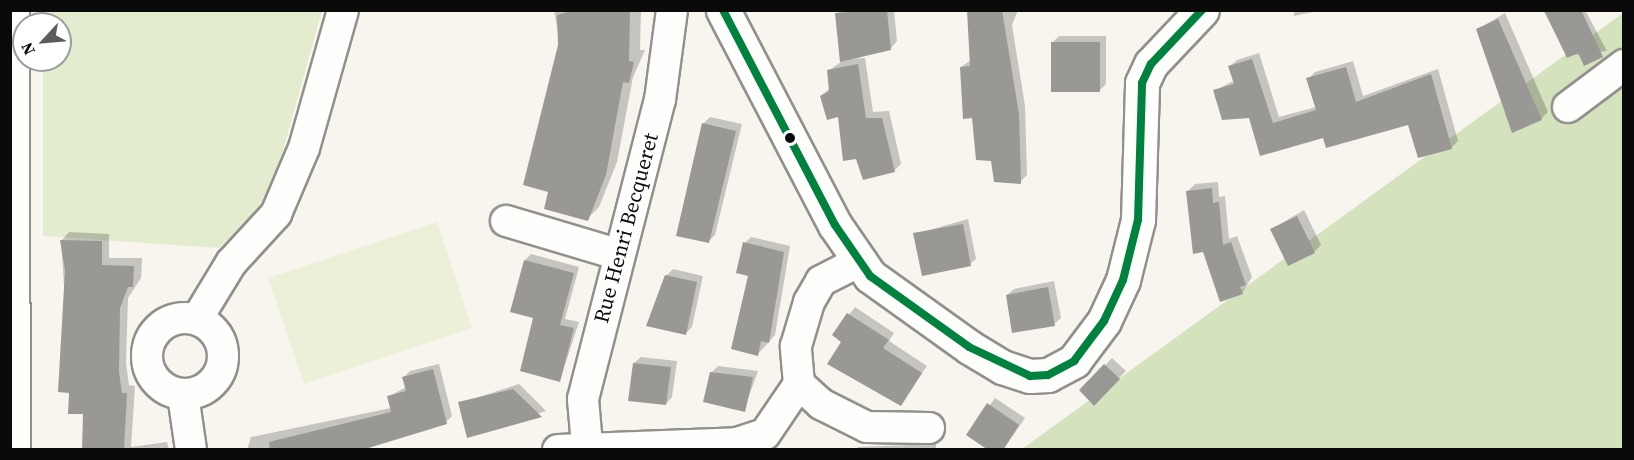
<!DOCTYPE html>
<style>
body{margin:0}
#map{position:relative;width:1634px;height:460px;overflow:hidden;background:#f8f5ee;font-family:"Source Serif 4",serif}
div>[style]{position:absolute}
.green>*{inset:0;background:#e3eccf}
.forest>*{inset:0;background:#d5e2be}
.pitch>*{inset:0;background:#ecf0d9}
.shadow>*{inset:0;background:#0003}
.building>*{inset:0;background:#9a9894}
.roads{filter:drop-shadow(2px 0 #91908d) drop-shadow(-2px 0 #91908d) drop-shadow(0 2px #91908d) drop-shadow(0 -2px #91908d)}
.minor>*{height:30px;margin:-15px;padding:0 15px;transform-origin:15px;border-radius:15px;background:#fefefc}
.minor>.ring{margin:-15px;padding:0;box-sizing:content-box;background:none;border:30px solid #fefefc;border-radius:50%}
.tertiary>*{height:33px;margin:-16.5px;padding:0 16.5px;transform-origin:16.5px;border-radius:16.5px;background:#fefefc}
.bus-1>*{height:8px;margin:-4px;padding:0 4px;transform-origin:4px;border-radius:4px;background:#00823f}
.dots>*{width:16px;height:16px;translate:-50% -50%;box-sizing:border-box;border:3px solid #fff;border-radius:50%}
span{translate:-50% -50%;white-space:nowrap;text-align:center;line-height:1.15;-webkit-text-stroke:6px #fff;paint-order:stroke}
.street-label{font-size:21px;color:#0a0a0a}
.frame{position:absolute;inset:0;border:12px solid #0a0a0a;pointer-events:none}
.north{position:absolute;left:12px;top:12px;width:60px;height:60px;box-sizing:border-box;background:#fff;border:2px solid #9d9d9d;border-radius:50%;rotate:244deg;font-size:16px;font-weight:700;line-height:24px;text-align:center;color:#0a0a0a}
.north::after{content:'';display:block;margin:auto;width:21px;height:27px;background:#5d5c5a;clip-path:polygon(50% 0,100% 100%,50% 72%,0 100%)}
</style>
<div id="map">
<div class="green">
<i style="clip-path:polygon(43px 11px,322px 11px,275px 179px,255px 213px,219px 248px,43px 236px,43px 60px,60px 60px,60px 24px,43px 24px)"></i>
</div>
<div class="forest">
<i style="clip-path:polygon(1623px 13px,1623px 449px,1022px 449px)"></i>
</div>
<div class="pitch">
<i style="clip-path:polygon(437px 222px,472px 328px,304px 384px,268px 278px)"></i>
</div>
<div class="shadow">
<i style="clip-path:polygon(554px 10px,641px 10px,640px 50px,645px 50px,633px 77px,617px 162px,599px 207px,587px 219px,550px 190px,560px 45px)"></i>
<i style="clip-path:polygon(839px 10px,894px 10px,897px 41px,891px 48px,842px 59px,865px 58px,873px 112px,889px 111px,901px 164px,894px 171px,821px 96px,830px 88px,828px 71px,841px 62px)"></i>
<i style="clip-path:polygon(958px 10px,1018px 10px,1012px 25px,1025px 106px,1027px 175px,1020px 182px,974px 117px,961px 67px,971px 60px,968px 12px)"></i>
<i style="clip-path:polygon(1294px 10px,1323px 10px,1294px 16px)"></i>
<i style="clip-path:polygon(1543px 10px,1585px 10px,1607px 51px,1567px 56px)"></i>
<i style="clip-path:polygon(1505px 13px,1548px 112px,1541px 119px,1478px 29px)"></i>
<i style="clip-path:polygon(1059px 36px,1106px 36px,1106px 84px,1099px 91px,1053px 42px)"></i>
<i style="clip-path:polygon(1259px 53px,1279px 117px,1316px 107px,1308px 79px,1315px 72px,1353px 61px,1363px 96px,1438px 69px,1458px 141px,1451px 148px,1409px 123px,1324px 136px,1261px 154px,1250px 117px,1214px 91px,1235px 80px,1230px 66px,1237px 60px)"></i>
<i style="clip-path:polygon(710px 117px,742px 124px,715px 235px,708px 242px,703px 124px)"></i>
<i style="clip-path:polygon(1218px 182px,1219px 197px,1225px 196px,1229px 239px,1237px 236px,1252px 277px,1242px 293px,1188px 191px,1195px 184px)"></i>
<i style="clip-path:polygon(1304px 210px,1321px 245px,1314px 252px,1272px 229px)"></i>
<i style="clip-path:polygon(968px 219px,976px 259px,970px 264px,915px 234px)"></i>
<i style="clip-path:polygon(69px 232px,109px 234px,109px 258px,142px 258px,141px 278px,128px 298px,126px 363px,129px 385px,135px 386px,131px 447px,167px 442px,169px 450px,77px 450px,84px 448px,85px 413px,71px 392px,61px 241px)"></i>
<i style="clip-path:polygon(751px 237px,790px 246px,775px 335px,757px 355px,745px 243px)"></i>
<i style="clip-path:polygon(531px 254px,579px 267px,565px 319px,579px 322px,560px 380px,525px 260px)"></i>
<i style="clip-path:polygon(673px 269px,703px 276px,692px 327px,685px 334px,666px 276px)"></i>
<i style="clip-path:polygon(1054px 281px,1061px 318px,1054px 324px,1007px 295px,1014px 289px)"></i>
<i style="clip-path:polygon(855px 307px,894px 333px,889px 341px,927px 366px,901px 404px,834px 335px)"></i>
<i style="clip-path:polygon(641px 357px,677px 361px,672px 397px,666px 404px,634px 363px)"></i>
<i style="clip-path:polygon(1112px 358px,1126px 371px,1094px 404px,1081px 390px)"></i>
<i style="clip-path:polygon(439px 364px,452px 416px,446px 422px,368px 443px,370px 450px,247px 450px,251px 437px,391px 408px,388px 397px,406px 387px,404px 377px,410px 371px)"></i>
<i style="clip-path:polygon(718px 366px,758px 371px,744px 410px,711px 373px)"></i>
<i style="clip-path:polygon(519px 384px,546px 411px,468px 436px,460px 403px)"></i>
<i style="clip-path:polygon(995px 398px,1025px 418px,1003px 450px,991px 450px,968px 434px)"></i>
<i style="clip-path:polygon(936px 444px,936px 450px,855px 450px,858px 447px)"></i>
</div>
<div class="building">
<i style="clip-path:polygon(575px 10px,630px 10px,629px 61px,634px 62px,629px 83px,623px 82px,606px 175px,588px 221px,544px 209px,548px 192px,523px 185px,558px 45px,557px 15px)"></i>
<i style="clip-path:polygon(887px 10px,891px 50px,840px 62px,835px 13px)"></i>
<i style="clip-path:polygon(967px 10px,1002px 10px,1019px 114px,1021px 184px,994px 182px,991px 161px,976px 160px,972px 118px,963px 119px,960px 67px,970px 66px)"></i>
<i style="clip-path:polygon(1544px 10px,1581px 10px,1603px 57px,1584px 66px,1578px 53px,1567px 58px)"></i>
<i style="clip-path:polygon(1498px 19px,1542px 120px,1512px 133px,1476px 29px)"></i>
<i style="clip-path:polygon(1051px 42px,1100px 42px,1100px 92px,1051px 92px)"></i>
<i style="clip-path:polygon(1252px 59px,1273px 123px,1316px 110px,1306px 78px,1346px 67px,1356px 102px,1431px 74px,1452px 149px,1418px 158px,1408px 125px,1326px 148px,1323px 138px,1260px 156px,1249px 118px,1222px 120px,1213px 90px,1234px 84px,1228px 66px)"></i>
<i style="clip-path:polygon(858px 64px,866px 118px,882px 118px,895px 172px,863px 180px,856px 159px,843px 161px,838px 117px,827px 120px,820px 96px,829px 91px,827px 70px)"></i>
<i style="clip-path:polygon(702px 123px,736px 131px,709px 243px,676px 236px)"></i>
<i style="clip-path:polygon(1212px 188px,1213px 203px,1219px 202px,1223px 245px,1231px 242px,1246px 285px,1240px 287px,1243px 294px,1220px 302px,1203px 252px,1193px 254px,1186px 191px)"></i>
<i style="clip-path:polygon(1297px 216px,1315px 253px,1288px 266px,1270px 229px)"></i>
<i style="clip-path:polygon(963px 224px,971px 266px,922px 276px,913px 233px)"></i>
<i style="clip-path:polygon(60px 240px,102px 241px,102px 265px,134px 266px,133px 287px,128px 287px,120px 308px,119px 372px,122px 393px,127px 393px,124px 450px,82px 450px,83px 414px,68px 414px,69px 393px,58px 392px,65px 270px)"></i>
<i style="clip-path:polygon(743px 242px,784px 252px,769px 343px,761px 341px,758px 356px,731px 349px,748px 276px,736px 273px)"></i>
<i style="clip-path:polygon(524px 260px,574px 273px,560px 325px,574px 328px,560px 382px,520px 371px,533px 318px,510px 312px)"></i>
<i style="clip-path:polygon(665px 275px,697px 282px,686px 335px,646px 326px)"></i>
<i style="clip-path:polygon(1048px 287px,1055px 326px,1012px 333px,1006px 295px)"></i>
<i style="clip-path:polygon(847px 313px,889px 340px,883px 348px,922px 373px,901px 406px,827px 364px,841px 342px,832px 335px)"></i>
<i style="clip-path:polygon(633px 363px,671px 367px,666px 405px,628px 401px)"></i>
<i style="clip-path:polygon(1104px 364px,1120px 379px,1094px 406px,1079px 390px)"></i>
<i style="clip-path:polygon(433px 369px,447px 424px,362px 450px,270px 450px,269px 442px,391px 412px,387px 396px,406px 391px,402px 377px)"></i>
<i style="clip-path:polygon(710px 372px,753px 377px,745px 412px,703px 402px)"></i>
<i style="clip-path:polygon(513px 389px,542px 417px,467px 438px,458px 402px)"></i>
<i style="clip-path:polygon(987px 403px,1019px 425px,1003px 450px,988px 450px,966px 435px)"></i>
</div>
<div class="roads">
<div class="minor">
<i style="left:14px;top:10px;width:440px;rotate:89.9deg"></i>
<i style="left:1568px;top:107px;width:70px;rotate:-36.9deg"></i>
<i style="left:506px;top:221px;width:116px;rotate:16.6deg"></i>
<i class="ring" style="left:147px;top:318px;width:46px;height:46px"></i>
<i style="left:197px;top:319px;width:66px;rotate:-58.7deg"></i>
<i style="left:231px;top:263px;width:67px;rotate:-47.4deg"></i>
<i style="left:276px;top:214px;width:72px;rotate:-67deg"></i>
<i style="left:304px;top:148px;width:143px;rotate:-74.2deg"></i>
<i style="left:799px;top:384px;width:30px;rotate:42deg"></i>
<i style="left:821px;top:404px;width:51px;rotate:26.6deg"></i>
<i style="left:867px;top:427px;width:62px;rotate:0.9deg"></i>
<i style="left:183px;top:395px;width:56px;rotate:81.7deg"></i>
<i style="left:587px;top:445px;width:46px;rotate:-95deg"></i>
<i style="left:583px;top:399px;width:309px;rotate:-75.6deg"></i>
<i style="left:660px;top:100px;width:91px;rotate:-82.4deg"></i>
<i style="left:558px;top:450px;width:179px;rotate:-2.2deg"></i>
<i style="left:737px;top:443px;width:29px;rotate:-18deg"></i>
<i style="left:765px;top:434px;width:60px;rotate:-55.8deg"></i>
<i style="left:799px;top:384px;width:38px;rotate:-95deg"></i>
<i style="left:796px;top:346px;width:46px;rotate:-73.5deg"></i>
<i style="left:809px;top:302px;width:24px;rotate:-60deg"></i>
<i style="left:821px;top:281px;width:42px;rotate:-27.2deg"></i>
</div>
<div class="tertiary">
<i style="left:723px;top:10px;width:242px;rotate:62.5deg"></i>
<i style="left:835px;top:225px;width:62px;rotate:55.5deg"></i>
<i style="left:870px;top:276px;width:122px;rotate:35.6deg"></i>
<i style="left:969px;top:347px;width:39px;rotate:31deg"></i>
<i style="left:1002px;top:367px;width:29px;rotate:18deg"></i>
<i style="left:1030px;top:376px;width:18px;rotate:-3deg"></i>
<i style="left:1048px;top:375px;width:30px;rotate:-28deg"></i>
<i style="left:1074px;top:361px;width:50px;rotate:-53.1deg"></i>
<i style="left:1104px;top:321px;width:45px;rotate:-65.1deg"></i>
<i style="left:1123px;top:280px;width:62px;rotate:-76deg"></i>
<i style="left:1138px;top:220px;width:137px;rotate:-88.3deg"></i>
<i style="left:1142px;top:83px;width:21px;rotate:-65deg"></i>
<i style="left:1151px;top:64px;width:74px;rotate:-46.6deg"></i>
</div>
</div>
<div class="bus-1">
<i style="left:723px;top:10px;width:242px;rotate:62.5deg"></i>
<i style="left:835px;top:225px;width:62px;rotate:55.5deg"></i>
<i style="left:870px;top:276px;width:122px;rotate:35.6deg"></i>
<i style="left:969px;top:347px;width:68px;rotate:25.4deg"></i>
<i style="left:1030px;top:376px;width:18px;rotate:-3deg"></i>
<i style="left:1048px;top:375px;width:30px;rotate:-28deg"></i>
<i style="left:1074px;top:361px;width:50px;rotate:-53.1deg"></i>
<i style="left:1104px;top:321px;width:45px;rotate:-65.1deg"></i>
<i style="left:1123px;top:280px;width:62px;rotate:-76deg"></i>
<i style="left:1138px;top:220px;width:137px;rotate:-88.3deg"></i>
<i style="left:1142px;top:83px;width:21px;rotate:-65deg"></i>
<i style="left:1151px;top:64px;width:74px;rotate:-46.6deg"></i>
</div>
<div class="dots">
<i style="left:790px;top:138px;background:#0a0a0a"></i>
</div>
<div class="street-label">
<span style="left:626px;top:228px;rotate:-75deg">Rue Henri Becqueret</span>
</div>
<div class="frame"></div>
<div class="north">N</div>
</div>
